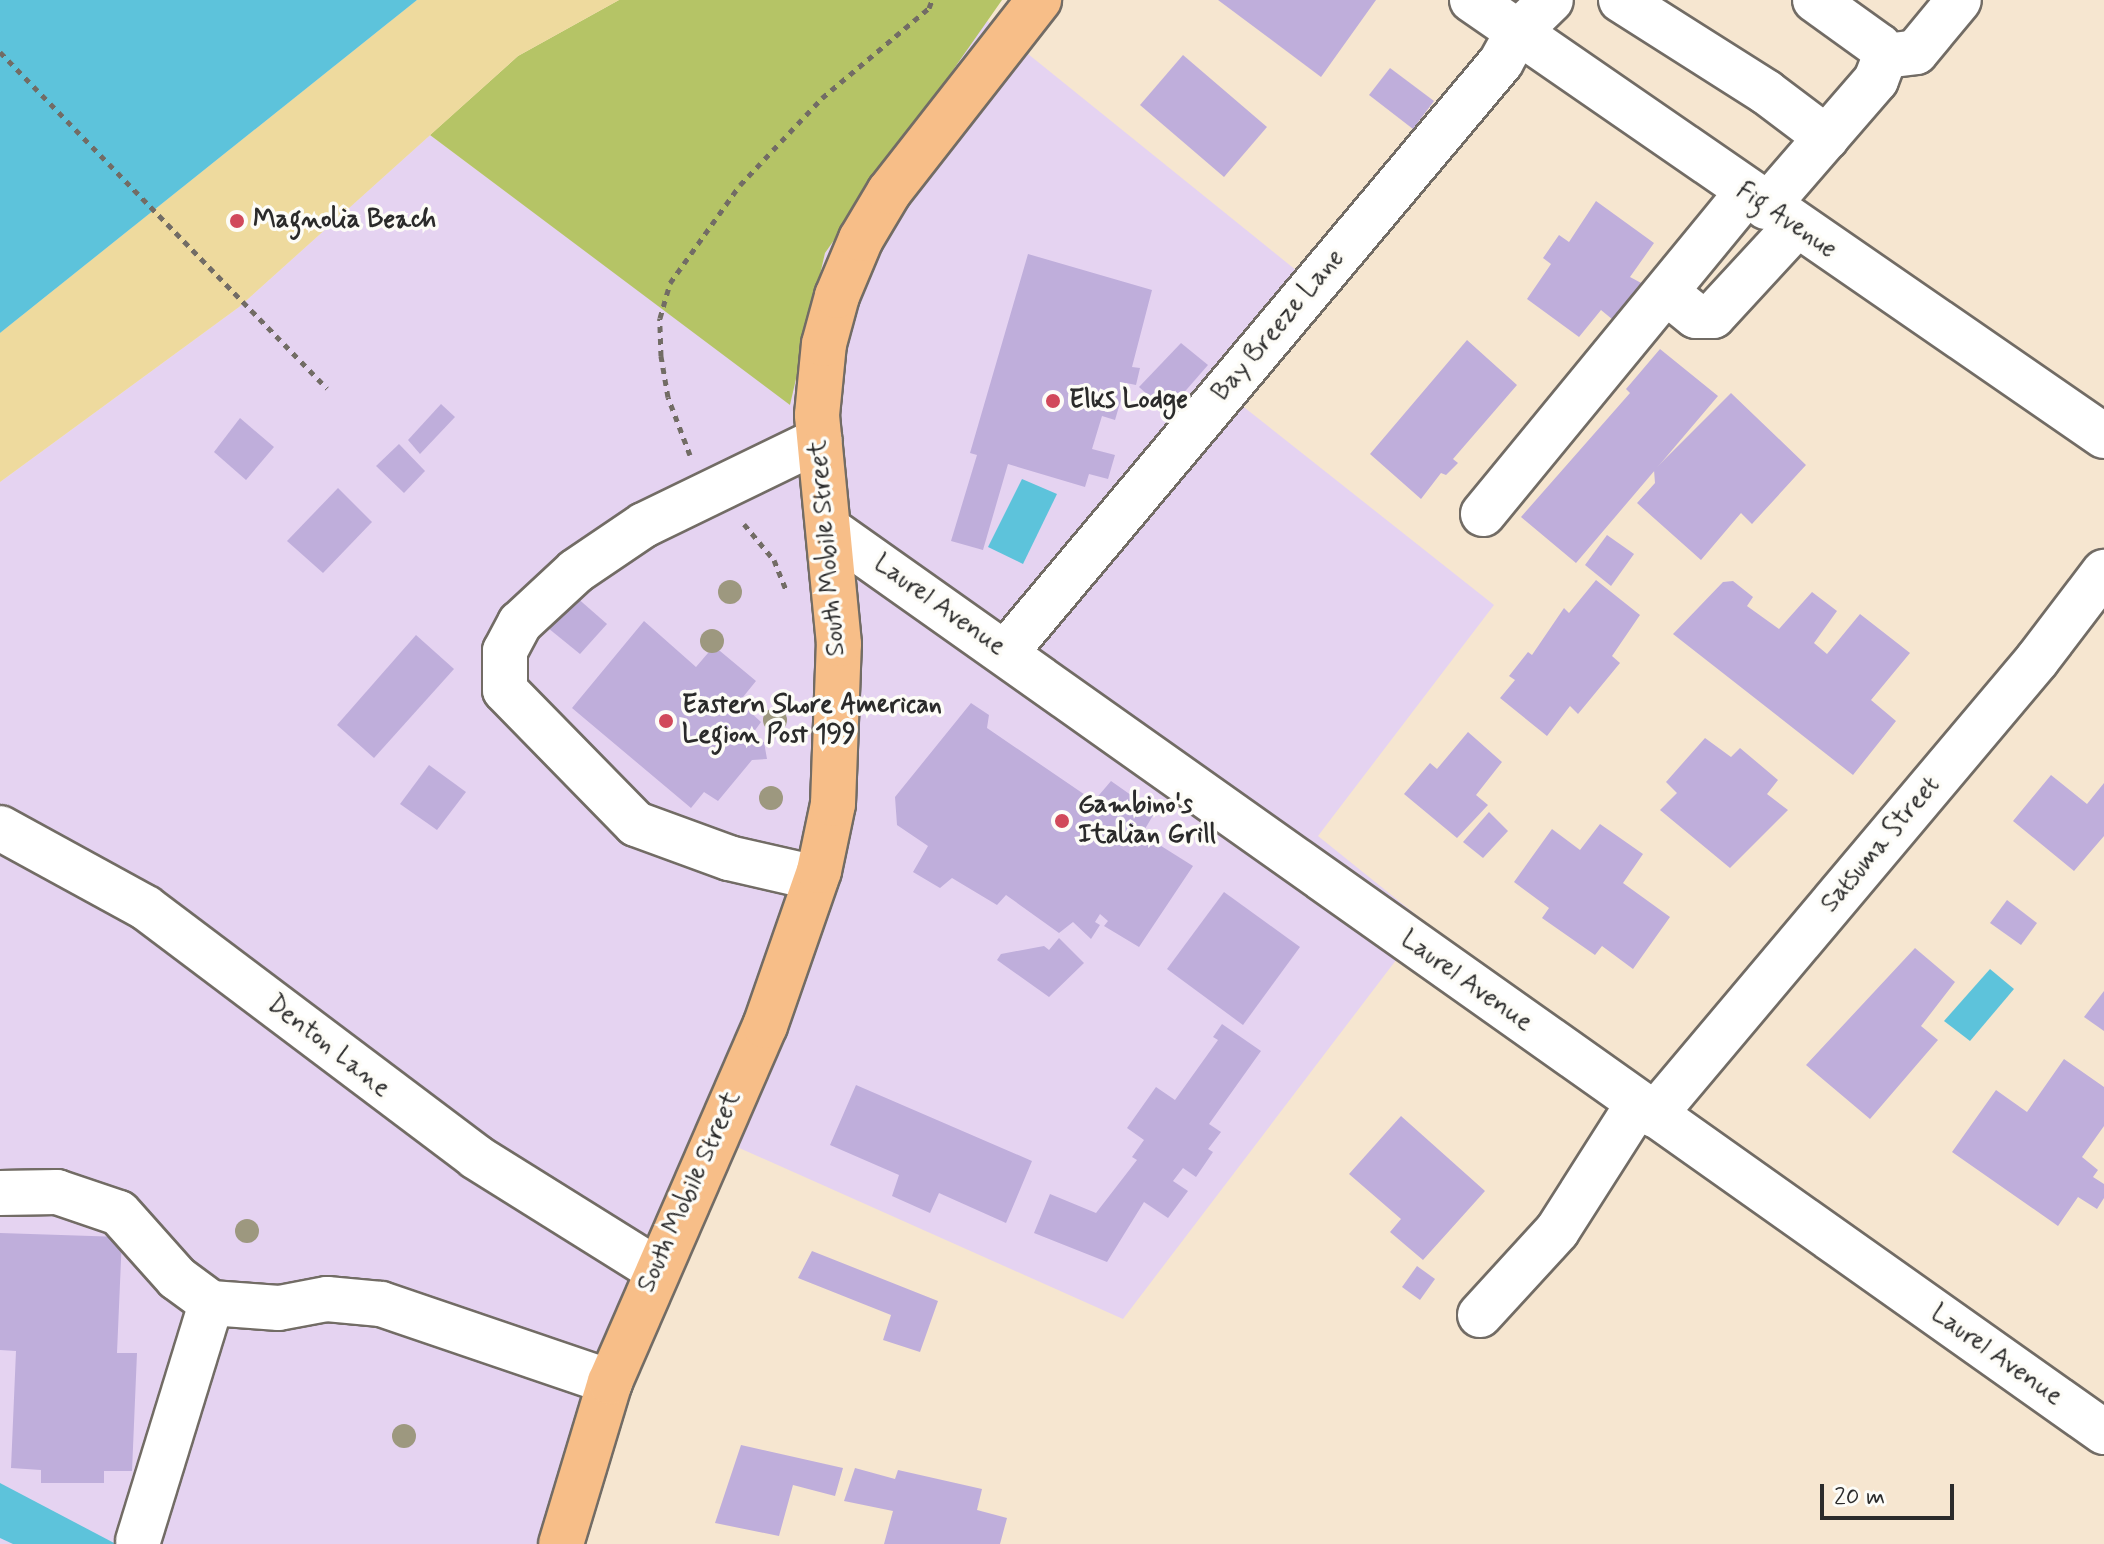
<!DOCTYPE html>
<style>
body{margin:0}
#map{position:relative;width:2104px;height:1544px;overflow:hidden;background:#f6e6d0;font-family:Mynerve,sans-serif}
div>[style]{position:absolute}
.built>*{inset:0;background:#e5d3f1}
.green>*{inset:0;background:#b5c466}
.sand>*{inset:0;background:#eeda9e}
.water>*{inset:0;background:#5dc3db}
.building>*{inset:0;background:#bfaedb}
.path>*{height:5px;margin-top:-2.5px;transform-origin:0;background:repeating-linear-gradient(90deg,#726c65 0 6px,transparent 0 12px)}
.roads{filter:drop-shadow(2px 0 #726c65) drop-shadow(-2px 0 #726c65) drop-shadow(0 2px #726c65) drop-shadow(0 -2px #726c65)}
.minor>*{height:44px;margin:-22px;padding:0 22px;transform-origin:22px;border-radius:22px;background:#fff}
.major>*{height:44px;margin:-22px;padding:0 22px;transform-origin:22px;border-radius:22px;background:#f7be88}
.trees>*{width:24px;height:24px;margin:-12px;border-radius:50%;background:#9d987f}
.dots>*{width:22px;height:22px;translate:-50% -50%;box-sizing:border-box;border:4px solid #fdfcf7;border-radius:50%}
span{translate:-50% -50%;white-space:nowrap;text-align:center;line-height:1.15;-webkit-text-stroke:7px #fdfcf7;paint-order:stroke}
.poi-label{font-size:26px;color:#2b2b2b;font-weight:700}
.left{translate:0 -50%;text-align:left}
.street-label{font-size:26px;color:#2b2b2b}
.scale{position:absolute;left:1820px;top:1484px;width:134px;height:36px;box-sizing:border-box;border:4px solid #2b2b2b;border-top:0;padding-left:10px;font-size:24px;line-height:28px;white-space:nowrap;color:#2b2b2b;-webkit-text-stroke:6px #fdfcf7;paint-order:stroke}
</style>
<div id="map">
<div class="built">
<i style="clip-path:polygon(986px 20px,1333px 300px,1240px 404px,1494px 605px,1318px 836px,1425px 922px,1123px 1319px,699px 1130px,544px 1544px,0 1544px,0 482px,239px 307px,430px 135px,790px 404px,825px 253px)"></i>
</div>
<div class="green">
<i style="clip-path:polygon(619px 0,1002px 0,825px 253px,790px 405px,430px 135px,518px 56px)"></i>
</div>
<div class="sand">
<i style="clip-path:polygon(417px 0,619px 0,518px 56px,239px 307px,0 482px,0 333px)"></i>
</div>
<div class="water">
<i style="clip-path:polygon(0 0,417px 0,0 333px)"></i>
<i style="clip-path:polygon(1022px 479px,1057px 494px,1023px 564px,988px 547px)"></i>
<i style="clip-path:polygon(1990px 969px,2014px 989px,1970px 1041px,1944px 1021px)"></i>
<i style="clip-path:polygon(0 1483px,116px 1544px,13px 1544px,0 1538px)"></i>
</div>
<div class="building">
<i style="clip-path:polygon(1218px 0,1376px 0,1321px 77px)"></i>
<i style="clip-path:polygon(1183px 55px,1267px 127px,1224px 177px,1140px 105px)"></i>
<i style="clip-path:polygon(1390px 68px,1434px 101px,1413px 129px,1369px 95px)"></i>
<i style="clip-path:polygon(1596px 201px,1654px 243px,1630px 277px,1645px 285px,1618px 324px,1601px 310px,1579px 337px,1527px 299px,1551px 264px,1543px 258px,1559px 235px,1569px 242px)"></i>
<i style="clip-path:polygon(1028px 254px,1152px 290px,1132px 367px,1140px 368px,1136px 385px,1126px 383px,1115px 420px,1102px 416px,1092px 449px,1115px 455px,1108px 479px,1089px 474px,1085px 487px,1008px 464px,983px 550px,951px 541px,977px 455px,970px 453px)"></i>
<i style="clip-path:polygon(1467px 340px,1517px 385px,1453px 459px,1458px 463px,1446px 475px,1441px 473px,1421px 499px,1370px 454px)"></i>
<i style="clip-path:polygon(1181px 343px,1208px 365px,1167px 412px,1139px 387px)"></i>
<i style="clip-path:polygon(1660px 349px,1718px 396px,1576px 563px,1521px 517px,1630px 393px,1626px 389px)"></i>
<i style="clip-path:polygon(1731px 393px,1806px 465px,1752px 524px,1741px 513px,1701px 560px,1637px 503px,1655px 483px,1654px 470px)"></i>
<i style="clip-path:polygon(441px 404px,455px 417px,420px 454px,408px 440px)"></i>
<i style="clip-path:polygon(240px 418px,274px 447px,246px 480px,214px 452px)"></i>
<i style="clip-path:polygon(399px 444px,425px 471px,404px 493px,376px 466px)"></i>
<i style="clip-path:polygon(338px 488px,372px 522px,323px 573px,287px 541px)"></i>
<i style="clip-path:polygon(1607px 535px,1634px 554px,1611px 586px,1585px 565px)"></i>
<i style="clip-path:polygon(1596px 580px,1640px 615px,1612px 656px,1620px 663px,1578px 714px,1570px 706px,1547px 736px,1500px 698px,1515px 680px,1509px 676px,1528px 652px,1532px 655px,1564px 608px,1569px 613px)"></i>
<i style="clip-path:polygon(1733px 581px,1753px 597px,1747px 606px,1779px 629px,1812px 592px,1837px 611px,1814px 643px,1827px 654px,1860px 614px,1910px 653px,1871px 700px,1896px 721px,1853px 775px,1673px 634px,1723px 582px)"></i>
<i style="clip-path:polygon(575px 596px,607px 624px,580px 654px,548px 628px)"></i>
<i style="clip-path:polygon(644px 621px,696px 667px,714px 646px,756px 681px,739px 702px,761px 722px,748px 740px,764px 742px,767px 759px,752px 760px,718px 801px,704px 792px,691px 808px,572px 708px)"></i>
<i style="clip-path:polygon(416px 635px,454px 669px,374px 758px,337px 725px)"></i>
<i style="clip-path:polygon(971px 703px,989px 715px,987px 728px,1094px 801px,1111px 781px,1155px 812px,1142px 834px,1193px 866px,1139px 947px,1104px 926px,1108px 921px,1100px 914px,1095px 922px,1100px 925px,1091px 939px,1073px 922px,1059px 933px,1006px 895px,997px 905px,952px 878px,940px 888px,913px 872px,928px 846px,897px 825px,895px 797px)"></i>
<i style="clip-path:polygon(1468px 732px,1502px 762px,1476px 795px,1488px 805px,1457px 838px,1404px 794px,1430px 763px,1437px 769px)"></i>
<i style="clip-path:polygon(1705px 738px,1731px 757px,1740px 748px,1778px 780px,1767px 794px,1788px 810px,1730px 868px,1660px 810px,1677px 793px,1666px 782px)"></i>
<i style="clip-path:polygon(429px 765px,466px 792px,437px 830px,400px 804px)"></i>
<i style="clip-path:polygon(2051px 775px,2087px 804px,2104px 783px,2104px 836px,2074px 871px,2013px 821px)"></i>
<i style="clip-path:polygon(1489px 812px,1508px 831px,1483px 858px,1463px 842px)"></i>
<i style="clip-path:polygon(1600px 824px,1643px 854px,1623px 883px,1670px 917px,1633px 969px,1602px 946px,1595px 955px,1542px 918px,1549px 908px,1514px 882px,1552px 829px,1580px 850px)"></i>
<i style="clip-path:polygon(1224px 892px,1300px 947px,1243px 1025px,1167px 969px)"></i>
<i style="clip-path:polygon(2007px 900px,2037px 923px,2021px 945px,1990px 923px)"></i>
<i style="clip-path:polygon(1059px 938px,1084px 963px,1049px 997px,997px 960px,1001px 954px,1044px 946px,1049px 950px)"></i>
<i style="clip-path:polygon(1915px 948px,1955px 982px,1921px 1026px,1938px 1040px,1870px 1119px,1806px 1065px)"></i>
<i style="clip-path:polygon(2104px 991px,2104px 1031px,2084px 1017px)"></i>
<i style="clip-path:polygon(1222px 1024px,1261px 1051px,1209px 1124px,1221px 1132px,1208px 1149px,1213px 1152px,1196px 1177px,1183px 1168px,1173px 1181px,1188px 1191px,1168px 1218px,1144px 1202px,1107px 1262px,1034px 1233px,1050px 1194px,1096px 1213px,1137px 1160px,1132px 1157px,1144px 1140px,1127px 1128px,1156px 1087px,1175px 1100px,1218px 1040px,1213px 1037px)"></i>
<i style="clip-path:polygon(2064px 1059px,2104px 1087px,2104px 1126px,2082px 1157px,2098px 1170px,2093px 1177px,2104px 1184px,2104px 1198px,2097px 1209px,2078px 1197px,2058px 1226px,1952px 1152px,1996px 1090px,2027px 1112px)"></i>
<i style="clip-path:polygon(856px 1085px,1032px 1161px,1006px 1223px,939px 1193px,930px 1213px,892px 1196px,899px 1175px,830px 1145px)"></i>
<i style="clip-path:polygon(1401px 1116px,1485px 1191px,1423px 1260px,1390px 1232px,1401px 1219px,1349px 1174px)"></i>
<i style="clip-path:polygon(0 1233px,122px 1237px,117px 1353px,137px 1353px,132px 1471px,104px 1471px,104px 1483px,41px 1483px,41px 1470px,11px 1468px,16px 1351px,0 1350px)"></i>
<i style="clip-path:polygon(812px 1251px,938px 1301px,920px 1352px,883px 1340px,891px 1315px,798px 1278px)"></i>
<i style="clip-path:polygon(1417px 1266px,1435px 1279px,1420px 1300px,1402px 1287px)"></i>
<i style="clip-path:polygon(741px 1445px,843px 1468px,835px 1496px,793px 1485px,779px 1536px,715px 1523px)"></i>
<i style="clip-path:polygon(855px 1468px,895px 1479px,898px 1470px,982px 1489px,977px 1510px,1007px 1518px,1000px 1544px,884px 1544px,893px 1511px,844px 1501px)"></i>
</div>
<div class="path">
<i style="left:0;top:52px;width:469px;rotate:45.8deg"></i>
<i style="left:690px;top:455px;width:62px;rotate:-110.8deg"></i>
<i style="left:668px;top:397px;width:42px;rotate:-99.7deg"></i>
<i style="left:661px;top:356px;width:38px;rotate:-92deg"></i>
<i style="left:660px;top:318px;width:36px;rotate:-74deg"></i>
<i style="left:670px;top:283px;width:120px;rotate:-54.5deg"></i>
<i style="left:740px;top:185px;width:120px;rotate:-46.7deg"></i>
<i style="left:822px;top:98px;width:140px;rotate:-40.1deg"></i>
<i style="left:929px;top:8px;width:9px;rotate:-69deg"></i>
<i style="left:744px;top:524px;width:47px;rotate:50.2deg"></i>
<i style="left:774px;top:560px;width:31px;rotate:68deg"></i>
</div>
<div class="roads">
<div class="minor">
<i style="left:1472px;top:0;width:768px;rotate:34.6deg"></i>
<i style="left:1621px;top:0;width:172px;rotate:32.4deg"></i>
<i style="left:1766px;top:92px;width:76px;rotate:37deg"></i>
<i style="left:1815px;top:0;width:79px;rotate:35.7deg"></i>
<i style="left:1879px;top:46px;width:12px;rotate:59deg"></i>
<i style="left:1885px;top:56px;width:31px;rotate:-7deg"></i>
<i style="left:1916px;top:52px;width:67px;rotate:-50.4deg"></i>
<i style="left:1766px;top:207px;width:168px;rotate:-49.1deg"></i>
<i style="left:1876px;top:80px;width:26px;rotate:-69deg"></i>
<i style="left:1666px;top:292px;width:38px;rotate:39deg"></i>
<i style="left:1696px;top:316px;width:17px"></i>
<i style="left:1713px;top:316px;width:121px;rotate:-47.3deg"></i>
<i style="left:1483px;top:514px;width:414px;rotate:-50.6deg"></i>
<i style="left:830px;top:530px;width:1561px;rotate:35.3deg"></i>
<i style="left:1006px;top:652px;width:770px;rotate:-50deg"></i>
<i style="left:1501px;top:62px;width:33px;rotate:-61deg"></i>
<i style="left:1517px;top:33px;width:47px;rotate:-44.1deg"></i>
<i style="left:0;top:828px;width:166px;rotate:28.7deg"></i>
<i style="left:146px;top:908px;width:413px;rotate:37deg"></i>
<i style="left:476px;top:1157px;width:211px;rotate:32deg"></i>
<i style="left:816px;top:878px;width:89px;rotate:-167.1deg"></i>
<i style="left:729px;top:858px;width:99px;rotate:-159.9deg"></i>
<i style="left:636px;top:824px;width:187px;rotate:-134.4deg"></i>
<i style="left:505px;top:690px;width:39px;rotate:-90deg"></i>
<i style="left:505px;top:651px;width:32px;rotate:-62deg"></i>
<i style="left:520px;top:623px;width:76px;rotate:-42.9deg"></i>
<i style="left:576px;top:571px;width:82px;rotate:-34.1deg"></i>
<i style="left:644px;top:525px;width:195px;rotate:-25.9deg"></i>
<i style="left:1654px;top:1115px;width:595px;rotate:-49.91deg"></i>
<i style="left:2037px;top:660px;width:111px;rotate:-52.7deg"></i>
<i style="left:0;top:1193px;width:57px;rotate:-1deg"></i>
<i style="left:57px;top:1192px;width:65px;rotate:18.7deg"></i>
<i style="left:119px;top:1213px;width:87px;rotate:48.3deg"></i>
<i style="left:177px;top:1278px;width:42px;rotate:36.3deg"></i>
<i style="left:211px;top:1303px;width:68px;rotate:4.2deg"></i>
<i style="left:279px;top:1308px;width:49px;rotate:-10.6deg"></i>
<i style="left:327px;top:1299px;width:54px;rotate:5.3deg"></i>
<i style="left:381px;top:1304px;width:242px;rotate:18.8deg"></i>
<i style="left:1480px;top:1315px;width:114px;rotate:-47.5deg"></i>
<i style="left:1557px;top:1231px;width:151px;rotate:-57.5deg"></i>
<i style="left:138px;top:1541px;width:249px;rotate:-72.9deg"></i>
</div>
<div class="major">
<i style="left:561px;top:1544px;width:169px;rotate:-73.2deg"></i>
<i style="left:610px;top:1382px;width:388px;rotate:-66.5deg"></i>
<i style="left:765px;top:1026px;width:164px;rotate:-70.8deg"></i>
<i style="left:819px;top:871px;width:68px;rotate:-78.2deg"></i>
<i style="left:833px;top:804px;width:160px;rotate:-87.9deg"></i>
<i style="left:839px;top:644px;width:230px;rotate:-95.5deg"></i>
<i style="left:817px;top:415px;width:71px;rotate:-84.4deg"></i>
<i style="left:824px;top:344px;width:50px;rotate:-74.8deg"></i>
<i style="left:837px;top:296px;width:62px;rotate:-67.2deg"></i>
<i style="left:861px;top:239px;width:55px;rotate:-59.2deg"></i>
<i style="left:889px;top:192px;width:244px;rotate:-52deg"></i>
</div>
</div>
<div class="trees">
<i style="left:730px;top:592px"></i>
<i style="left:712px;top:641px"></i>
<i style="left:775px;top:720px"></i>
<i style="left:771px;top:798px"></i>
<i style="left:247px;top:1231px"></i>
<i style="left:404px;top:1436px"></i>
</div>
<div class="dots">
<i style="left:237px;top:221px;background:#d1495b"></i>
<i style="left:1053px;top:401px;background:#d1495b"></i>
<i style="left:666px;top:721px;background:#d1495b"></i>
<i style="left:1062px;top:821px;background:#d1495b"></i>
</div>
<div class="poi-label">
<span class="left" style="left:253px;top:221px">Magnolia Beach</span>
<span class="left" style="left:1069px;top:401px">Elks Lodge</span>
<span class="left" style="left:682px;top:721px">Eastern Shore American<br>Legion Post 199</span>
<span class="left" style="left:1078px;top:821px">Gambino's<br>Italian Grill</span>
</div>
<div class="street-label">
<span style="left:1786px;top:221px;rotate:34deg">Fig Avenue</span>
<span style="left:1279px;top:326px;rotate:-50deg">Bay Breeze Lane</span>
<span style="left:828px;top:548px;rotate:-95deg">South Mobile Street</span>
<span style="left:939px;top:606px;rotate:35deg">Laurel Avenue</span>
<span style="left:1881px;top:845px;rotate:-50deg">Satsuma Street</span>
<span style="left:1466px;top:982px;rotate:35deg">Laurel Avenue</span>
<span style="left:328px;top:1047px;rotate:38deg">Denton Lane</span>
<span style="left:690px;top:1192px;rotate:-66deg">South Mobile Street</span>
<span style="left:1996px;top:1356px;rotate:35deg">Laurel Avenue</span>
</div>
<div class="scale">20 m</div>
</div>
